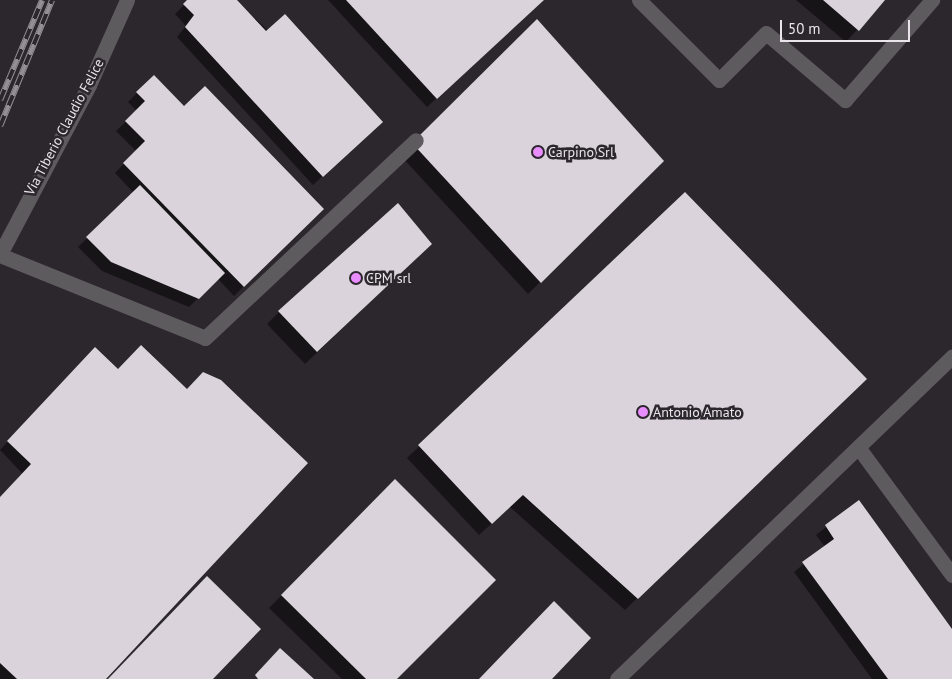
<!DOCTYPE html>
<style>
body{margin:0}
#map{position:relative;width:952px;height:679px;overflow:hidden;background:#2c262d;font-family:"PT Sans",sans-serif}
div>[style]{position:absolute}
.shadow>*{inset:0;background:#0007}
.building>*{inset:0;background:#dad3dc}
.minor>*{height:15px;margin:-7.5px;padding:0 7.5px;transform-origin:7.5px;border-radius:7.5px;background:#5e5b5f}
.rail>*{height:5.5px;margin-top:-2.75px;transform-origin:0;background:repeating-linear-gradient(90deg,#2c262d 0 11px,#948f95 0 22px);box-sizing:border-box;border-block:1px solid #948f95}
.dots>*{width:14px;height:14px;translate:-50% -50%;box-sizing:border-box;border:2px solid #2c262d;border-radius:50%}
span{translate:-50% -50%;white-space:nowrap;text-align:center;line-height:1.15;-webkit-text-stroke:5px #2c262d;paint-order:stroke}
.street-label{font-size:14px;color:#e9e5ea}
.poi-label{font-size:14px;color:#e9e5ea}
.left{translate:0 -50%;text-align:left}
.scale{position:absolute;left:780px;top:20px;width:130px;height:22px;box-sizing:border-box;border:2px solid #e9e5ea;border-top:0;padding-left:6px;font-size:15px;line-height:18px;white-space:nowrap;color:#e9e5ea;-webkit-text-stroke:4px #2c262d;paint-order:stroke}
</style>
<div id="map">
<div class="shadow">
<i style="clip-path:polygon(189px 0,236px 0,372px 131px,313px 185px,177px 37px,186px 26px,175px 14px)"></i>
<i style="clip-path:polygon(328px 0,543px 0,427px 107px)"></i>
<i style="clip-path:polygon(796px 0,884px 0,846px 42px)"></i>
<i style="clip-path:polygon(537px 21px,663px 161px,528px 294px,401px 156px)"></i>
<i style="clip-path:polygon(154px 76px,184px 108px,322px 209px,234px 296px,218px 279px,189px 307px,102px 271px,78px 247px,134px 193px,115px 173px,136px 151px,116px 131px,137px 111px,128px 102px)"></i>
<i style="clip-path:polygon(685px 194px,853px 391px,625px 610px,510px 507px,479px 535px,407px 458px)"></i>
<i style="clip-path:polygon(418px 257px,305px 364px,267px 324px,279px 312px)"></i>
<i style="clip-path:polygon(86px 358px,104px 679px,0 679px,0 498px,23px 474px,0 450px)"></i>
<i style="clip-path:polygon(395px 481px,395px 679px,342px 679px,269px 608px)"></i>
<i style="clip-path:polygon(858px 502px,952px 631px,952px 679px,872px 679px,794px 572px,825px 547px,816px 535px)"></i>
</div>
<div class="building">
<i style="clip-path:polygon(187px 0,237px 0,266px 31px,285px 14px,383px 122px,323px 177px,185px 27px,194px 15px,183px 4px)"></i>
<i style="clip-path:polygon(346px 0,544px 0,437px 99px)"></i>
<i style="clip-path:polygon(823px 0,885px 0,859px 31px)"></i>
<i style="clip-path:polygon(537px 19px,664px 161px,541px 283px,412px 143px)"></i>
<i style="clip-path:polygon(154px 75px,184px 106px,205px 86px,324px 209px,244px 287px,123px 163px,145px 141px,125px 121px,145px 101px,136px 92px)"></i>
<i style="clip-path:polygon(140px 185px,225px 273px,199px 299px,111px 262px,86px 237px)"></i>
<i style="clip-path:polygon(685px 192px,867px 379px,638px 599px,523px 495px,492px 524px,418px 445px)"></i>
<i style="clip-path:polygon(398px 203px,432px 244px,317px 352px,278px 311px)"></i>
<i style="clip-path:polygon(141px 345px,187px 389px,203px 372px,221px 380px,308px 463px,106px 679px,17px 679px,0 663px,0 497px,31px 464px,7px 441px,95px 347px,118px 369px)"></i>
<i style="clip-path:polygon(395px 479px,496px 580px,397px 679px,366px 679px,281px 595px)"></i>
<i style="clip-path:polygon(859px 500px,952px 629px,952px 679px,888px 679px,802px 562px,834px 539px,825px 525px)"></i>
<i style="clip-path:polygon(207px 576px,261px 629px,213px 679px,108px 679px)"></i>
<i style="clip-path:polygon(554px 601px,591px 638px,552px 679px,479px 679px)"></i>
<i style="clip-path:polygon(280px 648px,314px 679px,258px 679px,255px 675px)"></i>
</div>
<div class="minor">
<i style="left:639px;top:0;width:113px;rotate:45deg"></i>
<i style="left:719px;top:80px;width:66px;rotate:-45deg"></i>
<i style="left:766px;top:33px;width:104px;rotate:40.3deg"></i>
<i style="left:845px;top:100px;width:133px;rotate:-49deg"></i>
<i style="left:0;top:254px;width:191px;rotate:-62.2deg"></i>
<i style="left:89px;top:85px;width:93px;rotate:-65.9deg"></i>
<i style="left:0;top:255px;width:221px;rotate:22deg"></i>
<i style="left:205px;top:338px;width:289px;rotate:-43.2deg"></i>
<i style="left:858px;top:447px;width:159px;rotate:53.7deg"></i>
<i style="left:617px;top:679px;width:465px;rotate:-43.9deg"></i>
</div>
<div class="rail">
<i style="left:0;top:100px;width:108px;rotate:-67.2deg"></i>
<i style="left:0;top:126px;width:136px;rotate:-67.6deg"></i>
</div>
<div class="dots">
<i style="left:538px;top:152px;background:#e98dfe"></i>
<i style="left:356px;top:278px;background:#e98dfe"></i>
<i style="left:643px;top:412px;background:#e98dfe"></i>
</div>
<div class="street-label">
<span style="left:64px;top:127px;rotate:-62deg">Via Tiberio Claudio Felice</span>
</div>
<div class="poi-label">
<span class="left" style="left:548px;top:152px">Carpino Srl</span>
<span class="left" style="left:366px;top:278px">CPM srl</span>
<span class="left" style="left:653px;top:412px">Antonio Amato</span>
</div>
<div class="scale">50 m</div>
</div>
